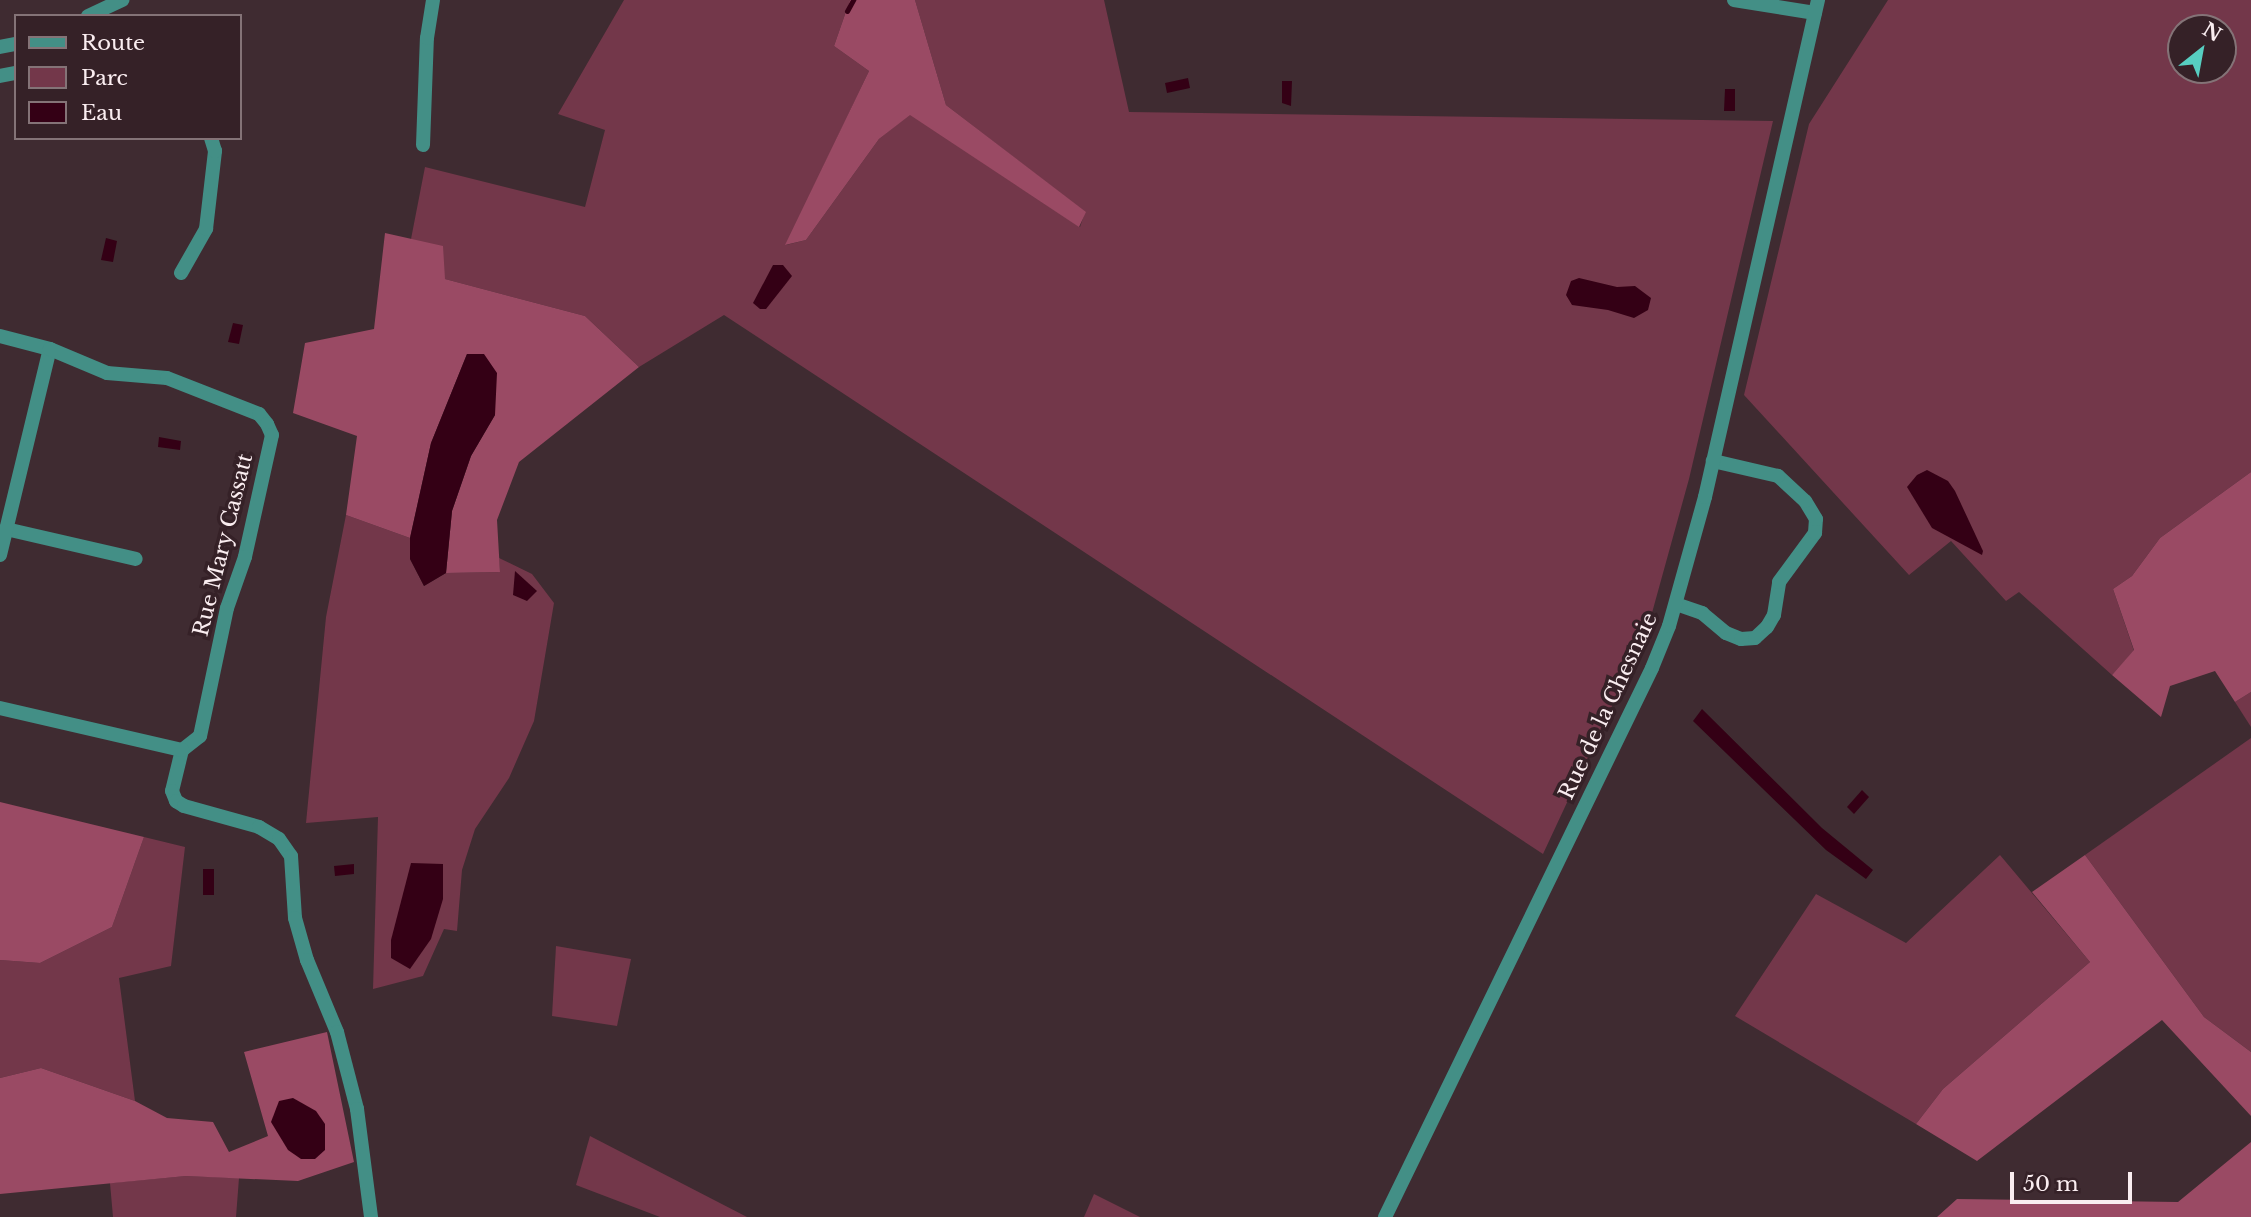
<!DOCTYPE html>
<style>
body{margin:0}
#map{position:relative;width:2251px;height:1217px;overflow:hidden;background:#3f2b31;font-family:"Libre Baskerville",serif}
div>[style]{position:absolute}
.green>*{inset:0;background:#73374a}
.forest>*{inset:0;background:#9a4a64}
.water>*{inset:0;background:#340015}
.stream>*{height:5px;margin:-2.5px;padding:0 2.5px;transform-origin:2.5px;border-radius:2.5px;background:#340015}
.minor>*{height:14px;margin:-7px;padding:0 7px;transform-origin:7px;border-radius:7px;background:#438f86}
.tertiary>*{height:14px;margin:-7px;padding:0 7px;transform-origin:7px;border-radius:7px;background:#438f86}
span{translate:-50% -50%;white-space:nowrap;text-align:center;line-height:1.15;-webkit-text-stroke:7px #352127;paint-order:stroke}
.street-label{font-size:21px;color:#faedf0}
.legend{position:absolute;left:14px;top:14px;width:228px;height:126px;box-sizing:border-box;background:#352127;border:2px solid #847377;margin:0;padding:9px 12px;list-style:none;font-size:21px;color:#faedf0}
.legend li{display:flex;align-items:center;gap:14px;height:35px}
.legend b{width:35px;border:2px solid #847377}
.north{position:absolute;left:2167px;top:14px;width:70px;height:70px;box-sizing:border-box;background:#352127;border:2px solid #847377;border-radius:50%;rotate:31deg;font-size:19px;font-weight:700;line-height:28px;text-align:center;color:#faedf0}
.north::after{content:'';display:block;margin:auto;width:24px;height:32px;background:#57cec1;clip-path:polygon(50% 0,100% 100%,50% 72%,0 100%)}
.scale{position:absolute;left:2010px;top:1172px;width:122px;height:32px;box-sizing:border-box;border:4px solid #faedf0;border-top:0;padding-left:9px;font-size:21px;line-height:24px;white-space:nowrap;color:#faedf0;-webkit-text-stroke:5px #352127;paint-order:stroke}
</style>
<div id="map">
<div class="green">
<i style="clip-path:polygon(624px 0,850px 0,834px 46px,869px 71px,786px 245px,806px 240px,879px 139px,910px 114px,1080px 227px,1085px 212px,946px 105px,915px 0,1104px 0,1129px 112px,1773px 121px,1689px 479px,1647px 631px,1543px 854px,724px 315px,639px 367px,585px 316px,445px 279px,411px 239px,425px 167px,585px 207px,605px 130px,558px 114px)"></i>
<i style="clip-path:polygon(evenodd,1888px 0,2251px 0,2251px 472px,2160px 538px,2132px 576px,2113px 589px,2134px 651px,2112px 675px,2019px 592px,2006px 601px,1951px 541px,1909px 575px,1744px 395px,1809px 124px,1888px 0,2181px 28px,2223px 28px,2223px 70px,2181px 70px,2181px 28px)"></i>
<i style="clip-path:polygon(346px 515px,410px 538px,410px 559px,424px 586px,446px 573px,500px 572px,499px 558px,532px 574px,554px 603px,534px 721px,509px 778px,475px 829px,462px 870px,457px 931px,444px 929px,423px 976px,373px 989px,378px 817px,306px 823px,326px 617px)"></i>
<i style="clip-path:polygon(2251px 692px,2251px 727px,2235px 702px)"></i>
<i style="clip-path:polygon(2251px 738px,2251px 1052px,2204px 1017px,2085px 855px)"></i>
<i style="clip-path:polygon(144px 837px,185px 847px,171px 966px,119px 978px,135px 1101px,41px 1068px,0 1078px,0 960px,40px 963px,112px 927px)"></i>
<i style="clip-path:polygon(2000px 855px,2090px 962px,1943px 1089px,1916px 1124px,1735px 1016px,1816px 894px,1906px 943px)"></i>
<i style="clip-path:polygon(556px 946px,631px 959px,617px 1026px,552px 1016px)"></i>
<i style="clip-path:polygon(590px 1136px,747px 1217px,660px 1217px,576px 1185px)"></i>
<i style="clip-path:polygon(186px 1176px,239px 1178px,236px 1217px,113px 1217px,110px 1183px)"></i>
<i style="clip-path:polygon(1094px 1194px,1140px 1217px,1084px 1217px)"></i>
</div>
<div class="forest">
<i style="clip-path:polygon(850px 0,915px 0,946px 105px,1086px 212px,1079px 227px,910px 115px,879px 139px,806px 240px,785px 245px,869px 71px,834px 46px)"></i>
<i style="clip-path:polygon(385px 233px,443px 246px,445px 279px,585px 316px,639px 367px,519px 462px,497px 520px,500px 572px,446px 573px,452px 511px,471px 456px,495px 415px,467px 354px,431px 443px,410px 538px,346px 515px,357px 436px,293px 413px,305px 343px,374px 329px)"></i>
<i style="clip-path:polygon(2251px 472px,2251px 692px,2235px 702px,2215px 671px,2170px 686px,2161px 717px,2112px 675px,2134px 650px,2113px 589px,2132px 576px,2160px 538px)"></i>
<i style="clip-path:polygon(0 802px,144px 837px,112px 927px,40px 963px,0 960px)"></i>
<i style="clip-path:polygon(2085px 855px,2204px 1017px,2251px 1052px,2251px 1116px,2162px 1020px,1977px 1161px,1916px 1124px,1943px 1089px,2090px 962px,2032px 892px)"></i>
<i style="clip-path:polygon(327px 1032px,354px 1162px,298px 1181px,186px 1176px,0 1194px,0 1078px,41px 1068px,135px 1101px,167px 1118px,213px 1122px,229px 1152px,268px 1136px,244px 1052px)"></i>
<i style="clip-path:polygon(2251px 1142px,2251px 1217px,1937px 1217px,1957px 1199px,2178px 1202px)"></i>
</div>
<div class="water">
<i style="clip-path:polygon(1188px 78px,1190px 88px,1167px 93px,1165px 83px)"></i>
<i style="clip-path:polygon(1282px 81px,1292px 81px,1291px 106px,1282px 103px)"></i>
<i style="clip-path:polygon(1725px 89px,1735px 89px,1735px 111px,1724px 111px)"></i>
<i style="clip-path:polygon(106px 238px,117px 241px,113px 262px,101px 260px)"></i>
<i style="clip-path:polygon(773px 265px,783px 265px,792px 276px,766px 309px,760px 309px,753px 303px)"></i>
<i style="clip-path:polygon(1579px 278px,1617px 287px,1635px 286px,1651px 298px,1648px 310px,1634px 318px,1608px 310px,1572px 305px,1566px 295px,1571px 281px)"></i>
<i style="clip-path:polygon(233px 323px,243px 325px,239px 344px,228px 342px)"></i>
<i style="clip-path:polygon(467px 354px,484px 354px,497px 373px,495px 415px,471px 456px,452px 511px,446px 573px,424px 586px,410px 559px,410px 538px,431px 443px)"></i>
<i style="clip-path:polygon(159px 437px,181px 441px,180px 450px,158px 447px)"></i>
<i style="clip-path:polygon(1927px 470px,1948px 481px,1955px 491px,1983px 551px,1982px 555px,1932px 528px,1907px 487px,1917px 475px)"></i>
<i style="clip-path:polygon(515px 571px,537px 591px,527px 601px,513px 595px)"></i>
<i style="clip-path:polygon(1702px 709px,1822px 828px,1873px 870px,1866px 879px,1826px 850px,1693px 721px)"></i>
<i style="clip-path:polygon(1862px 790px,1869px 797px,1854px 814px,1847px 807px)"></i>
<i style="clip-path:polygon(411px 863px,443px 864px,443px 899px,431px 939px,410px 969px,391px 958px,391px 940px)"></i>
<i style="clip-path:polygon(354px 864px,354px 874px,335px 876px,334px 866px)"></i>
<i style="clip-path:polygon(203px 869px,214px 869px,214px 895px,203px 895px)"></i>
<i style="clip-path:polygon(293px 1098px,316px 1111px,325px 1124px,325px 1150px,315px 1159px,301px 1159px,288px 1150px,271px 1122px,279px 1101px)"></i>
</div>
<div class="stream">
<i style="left:847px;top:11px;width:13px;rotate:-61deg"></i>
</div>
<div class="minor">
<i style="left:1734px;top:0;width:82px;rotate:9.1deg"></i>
<i style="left:88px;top:16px;width:38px;rotate:-25deg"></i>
<i style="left:0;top:47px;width:16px;rotate:-11deg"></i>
<i style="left:0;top:76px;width:16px;rotate:-11deg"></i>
<i style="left:423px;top:145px;width:107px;rotate:-87.9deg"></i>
<i style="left:427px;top:38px;width:38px;rotate:-81deg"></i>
<i style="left:181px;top:273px;width:51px;rotate:-60.4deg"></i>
<i style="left:206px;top:229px;width:79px;rotate:-83.4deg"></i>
<i style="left:215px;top:151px;width:14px;rotate:-107deg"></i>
<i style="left:0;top:336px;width:52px;rotate:14.6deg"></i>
<i style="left:6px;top:529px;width:133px;rotate:13deg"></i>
<i style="left:0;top:555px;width:212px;rotate:-76.4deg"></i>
<i style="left:50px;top:349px;width:62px;rotate:22.8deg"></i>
<i style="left:107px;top:373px;width:60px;rotate:4.8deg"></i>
<i style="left:167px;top:378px;width:99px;rotate:21.4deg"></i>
<i style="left:259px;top:414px;width:13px;rotate:51deg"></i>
<i style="left:267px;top:424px;width:12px;rotate:66deg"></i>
<i style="left:272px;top:435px;width:125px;rotate:102.5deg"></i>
<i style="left:245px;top:557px;width:54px;rotate:109.4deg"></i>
<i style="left:227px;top:608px;width:131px;rotate:101.9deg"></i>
<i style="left:200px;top:736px;width:23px;rotate:142deg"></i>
<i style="left:182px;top:750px;width:42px;rotate:103.7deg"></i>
<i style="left:172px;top:791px;width:11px;rotate:68deg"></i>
<i style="left:176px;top:801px;width:9px;rotate:32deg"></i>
<i style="left:184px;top:806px;width:78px;rotate:15.6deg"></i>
<i style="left:259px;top:827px;width:23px;rotate:31deg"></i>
<i style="left:279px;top:839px;width:21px;rotate:55deg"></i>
<i style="left:291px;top:856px;width:62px;rotate:86.3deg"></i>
<i style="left:295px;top:918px;width:44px;rotate:74.1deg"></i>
<i style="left:307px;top:960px;width:78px;rotate:67.4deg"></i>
<i style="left:337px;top:1032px;width:80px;rotate:75.4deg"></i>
<i style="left:357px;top:1109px;width:109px;rotate:82.6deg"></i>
<i style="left:1676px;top:604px;width:28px;rotate:19deg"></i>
<i style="left:1702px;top:613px;width:31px;rotate:40deg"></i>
<i style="left:1726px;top:633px;width:16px;rotate:22deg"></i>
<i style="left:1741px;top:639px;width:14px;rotate:-4deg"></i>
<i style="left:1755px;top:638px;width:16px;rotate:-43deg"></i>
<i style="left:1767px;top:627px;width:14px;rotate:-60deg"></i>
<i style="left:1774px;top:615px;width:33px;rotate:-81deg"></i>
<i style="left:1779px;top:582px;width:61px;rotate:-53.7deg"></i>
<i style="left:1815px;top:533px;width:14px;rotate:-86deg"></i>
<i style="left:1816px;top:519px;width:21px;rotate:-121deg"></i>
<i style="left:1805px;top:501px;width:37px;rotate:-137deg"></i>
<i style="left:1778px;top:476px;width:67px;rotate:-167deg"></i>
<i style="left:0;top:708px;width:187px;rotate:13deg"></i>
</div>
<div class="tertiary">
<i style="left:1385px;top:1217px;width:610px;rotate:-64.06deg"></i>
<i style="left:1652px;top:668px;width:45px;rotate:-68deg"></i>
<i style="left:1669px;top:626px;width:134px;rotate:-74.4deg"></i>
<i style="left:1705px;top:497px;width:510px;rotate:-77.19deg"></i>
</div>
<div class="street-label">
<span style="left:223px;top:545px;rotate:-76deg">Rue Mary Cassatt</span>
<span style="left:1608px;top:706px;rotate:-65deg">Rue de la Chesnaie</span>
</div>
<ul class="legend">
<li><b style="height:9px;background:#438f86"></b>Route</li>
<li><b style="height:19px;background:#73374a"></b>Parc</li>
<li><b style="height:19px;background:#340015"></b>Eau</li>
</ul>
<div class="north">N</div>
<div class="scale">50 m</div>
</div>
